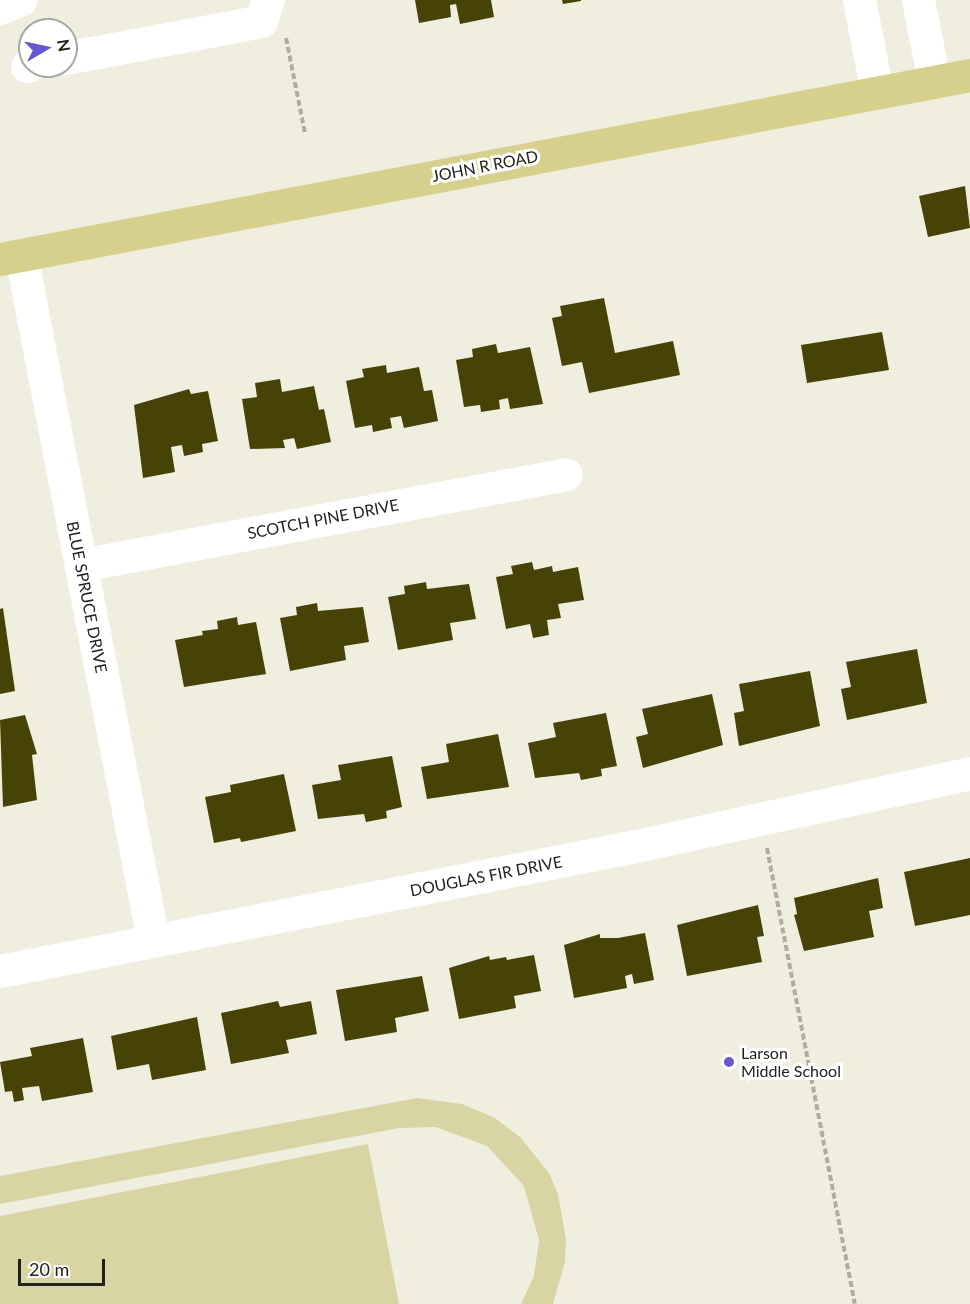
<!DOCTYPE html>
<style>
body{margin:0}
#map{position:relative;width:970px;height:1304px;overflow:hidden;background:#f0efdf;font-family:Lato,sans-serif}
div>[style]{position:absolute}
.green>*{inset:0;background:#d8d4a4}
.building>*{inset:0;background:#474206}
.path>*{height:4px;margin-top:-2px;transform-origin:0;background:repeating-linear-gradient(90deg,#aeada1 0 6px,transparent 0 9px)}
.minor>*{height:33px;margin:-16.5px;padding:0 16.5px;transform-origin:16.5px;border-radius:16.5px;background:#fff}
.major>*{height:33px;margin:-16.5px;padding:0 16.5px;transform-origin:16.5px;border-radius:16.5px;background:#d7d08c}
.dots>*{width:16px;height:16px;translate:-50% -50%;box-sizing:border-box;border:3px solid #fff;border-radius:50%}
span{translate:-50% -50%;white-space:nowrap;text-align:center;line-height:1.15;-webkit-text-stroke:6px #fff;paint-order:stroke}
.street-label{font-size:16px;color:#22221c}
.poi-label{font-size:16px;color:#22221c}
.left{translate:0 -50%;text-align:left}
.north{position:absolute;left:18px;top:18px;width:60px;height:60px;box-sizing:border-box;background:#fff;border:2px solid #a7a7a4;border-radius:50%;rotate:81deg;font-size:16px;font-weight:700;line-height:24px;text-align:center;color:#22221c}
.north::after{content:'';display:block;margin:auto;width:21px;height:27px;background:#6557d0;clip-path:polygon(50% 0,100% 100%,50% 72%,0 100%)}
.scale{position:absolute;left:18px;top:1259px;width:87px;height:27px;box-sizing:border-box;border:3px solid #22221c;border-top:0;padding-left:8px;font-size:18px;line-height:21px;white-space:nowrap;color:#22221c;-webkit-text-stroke:4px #fff;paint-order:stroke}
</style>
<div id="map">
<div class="green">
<i style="clip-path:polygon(417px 1098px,462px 1104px,495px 1118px,520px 1137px,549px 1173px,558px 1194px,566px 1239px,565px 1262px,553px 1304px,521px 1304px,534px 1276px,539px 1240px,524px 1186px,487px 1146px,436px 1127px,399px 1128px,0 1204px,0 1176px)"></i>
<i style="clip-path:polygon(368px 1144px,399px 1304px,0 1304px,0 1216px)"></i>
</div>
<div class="building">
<i style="clip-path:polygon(415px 0,491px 0,494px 17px,460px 24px,456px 4px,450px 5px,451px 17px,419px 23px)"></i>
<i style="clip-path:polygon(562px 0,581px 0,581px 1px,563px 4px)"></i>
<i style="clip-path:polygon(965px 186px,970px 228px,928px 237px,919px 196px)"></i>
<i style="clip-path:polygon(604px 298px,615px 353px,673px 341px,680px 375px,589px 393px,582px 362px,562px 366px,552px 318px,562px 316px,560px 306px)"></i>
<i style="clip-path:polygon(882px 332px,889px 370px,807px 383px,801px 345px)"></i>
<i style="clip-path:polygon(496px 344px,498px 353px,530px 347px,543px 404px,510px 409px,508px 398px,499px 400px,500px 409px,481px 412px,480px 405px,464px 407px,456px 360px,473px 357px,472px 349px)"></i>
<i style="clip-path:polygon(386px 365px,387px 373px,419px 367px,424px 391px,432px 390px,438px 421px,404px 428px,401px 416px,390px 418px,392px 428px,373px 432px,372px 425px,355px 428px,346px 381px,364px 377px,362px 369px)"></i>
<i style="clip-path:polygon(280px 379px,282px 392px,314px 386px,319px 410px,324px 409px,331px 442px,297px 449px,294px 438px,283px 440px,285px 448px,250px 449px,242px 399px,257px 397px,255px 383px)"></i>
<i style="clip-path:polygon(189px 389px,191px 394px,208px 391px,218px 441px,202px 444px,203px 452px,184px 456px,182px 445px,171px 447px,175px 472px,143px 478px,134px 405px)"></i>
<i style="clip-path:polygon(532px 562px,534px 570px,552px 566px,553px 572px,578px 567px,584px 600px,558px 604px,561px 618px,547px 620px,549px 635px,533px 638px,530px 624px,506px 629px,496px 577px,513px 574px,511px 566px)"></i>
<i style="clip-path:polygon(426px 582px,427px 589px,469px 584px,476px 619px,450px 623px,453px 640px,398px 650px,388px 597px,405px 594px,404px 586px)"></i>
<i style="clip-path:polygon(317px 603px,318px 611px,363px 607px,369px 642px,344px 646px,346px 660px,290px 671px,280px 618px,297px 615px,296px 607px)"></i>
<i style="clip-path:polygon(3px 608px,15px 691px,0 694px,0 609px)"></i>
<i style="clip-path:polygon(237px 617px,238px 625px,256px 622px,266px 674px,184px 687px,175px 640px,203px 635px,202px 631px,218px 629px,217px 621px)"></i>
<i style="clip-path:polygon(917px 649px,927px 703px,847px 720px,841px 689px,851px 687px,846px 662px)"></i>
<i style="clip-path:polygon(810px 671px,820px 726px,739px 746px,734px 713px,744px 711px,739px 684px)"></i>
<i style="clip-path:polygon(712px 694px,723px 745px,643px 768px,636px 737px,648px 734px,642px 709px)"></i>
<i style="clip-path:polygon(606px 713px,617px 766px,601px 769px,602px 776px,581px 780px,579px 773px,535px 778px,528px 743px,556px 737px,553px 723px)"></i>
<i style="clip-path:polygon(25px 715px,37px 754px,32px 755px,37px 800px,3px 807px,0 720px)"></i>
<i style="clip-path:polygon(498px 734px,509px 787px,427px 799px,421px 767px,449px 762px,446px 744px)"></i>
<i style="clip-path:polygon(392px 756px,402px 807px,386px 811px,387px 818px,366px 822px,364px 814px,318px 819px,312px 785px,341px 780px,338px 765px)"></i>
<i style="clip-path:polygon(284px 774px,296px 831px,241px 842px,240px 838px,214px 843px,205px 797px,231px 792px,230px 785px)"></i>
<i style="clip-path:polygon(970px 858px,970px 915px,915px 926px,904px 872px)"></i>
<i style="clip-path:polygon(878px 878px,883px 908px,869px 911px,874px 937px,804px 951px,794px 915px,797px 914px,794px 898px)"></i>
<i style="clip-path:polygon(758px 905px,764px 936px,757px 937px,762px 962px,687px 976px,677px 925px)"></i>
<i style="clip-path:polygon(645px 933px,654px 980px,634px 984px,632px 974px,625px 976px,627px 988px,574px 998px,564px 945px,600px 934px,600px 938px,618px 938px)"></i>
<i style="clip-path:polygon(534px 955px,541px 991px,514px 996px,516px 1008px,459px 1019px,449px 968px,489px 956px,490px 960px,506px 957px,507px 960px)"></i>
<i style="clip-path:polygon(422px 976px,429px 1011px,395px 1018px,397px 1032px,345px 1041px,336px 990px)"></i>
<i style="clip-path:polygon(278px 1001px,280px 1007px,311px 1001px,317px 1034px,286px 1040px,289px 1053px,231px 1064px,221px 1013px)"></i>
<i style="clip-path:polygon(197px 1017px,206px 1070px,152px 1080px,149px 1064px,117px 1070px,111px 1036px)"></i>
<i style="clip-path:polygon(83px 1038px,93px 1092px,42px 1101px,39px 1086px,22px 1088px,24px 1100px,14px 1102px,12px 1091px,5px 1092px,0 1062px,32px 1056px,30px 1048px)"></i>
</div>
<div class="path">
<i style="left:286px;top:38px;width:97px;rotate:78.7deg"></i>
<i style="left:767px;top:848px;width:464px;rotate:79.1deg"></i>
</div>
<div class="minor">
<i style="left:859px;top:0;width:94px;rotate:78.9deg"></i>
<i style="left:918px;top:0;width:83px;rotate:78.8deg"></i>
<i style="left:0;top:8px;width:22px;rotate:-22deg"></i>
<i style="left:66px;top:58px;width:198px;rotate:-10.7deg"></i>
<i style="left:261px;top:21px;width:22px;rotate:-72deg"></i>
<i style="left:27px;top:66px;width:3px;rotate:-18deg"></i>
<i style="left:21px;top:255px;width:698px;rotate:79.09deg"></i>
<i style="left:81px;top:565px;width:493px;rotate:-10.6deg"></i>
<i style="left:0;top:971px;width:648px;rotate:-11.12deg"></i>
<i style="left:636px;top:846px;width:342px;rotate:-12.3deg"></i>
</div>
<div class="major">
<i style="left:0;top:259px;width:987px;rotate:-10.74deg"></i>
</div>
<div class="dots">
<i style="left:729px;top:1062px;background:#6557d0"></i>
</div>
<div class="street-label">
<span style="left:485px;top:166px;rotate:-11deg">JOHN R ROAD</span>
<span style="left:323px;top:519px;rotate:-11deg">SCOTCH PINE DRIVE</span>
<span style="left:87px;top:597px;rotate:79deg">BLUE SPRUCE DRIVE</span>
<span style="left:486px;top:876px;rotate:-11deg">DOUGLAS FIR DRIVE</span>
</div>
<div class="poi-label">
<span class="left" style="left:741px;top:1062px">Larson<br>Middle School</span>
</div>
<div class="north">N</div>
<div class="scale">20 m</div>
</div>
